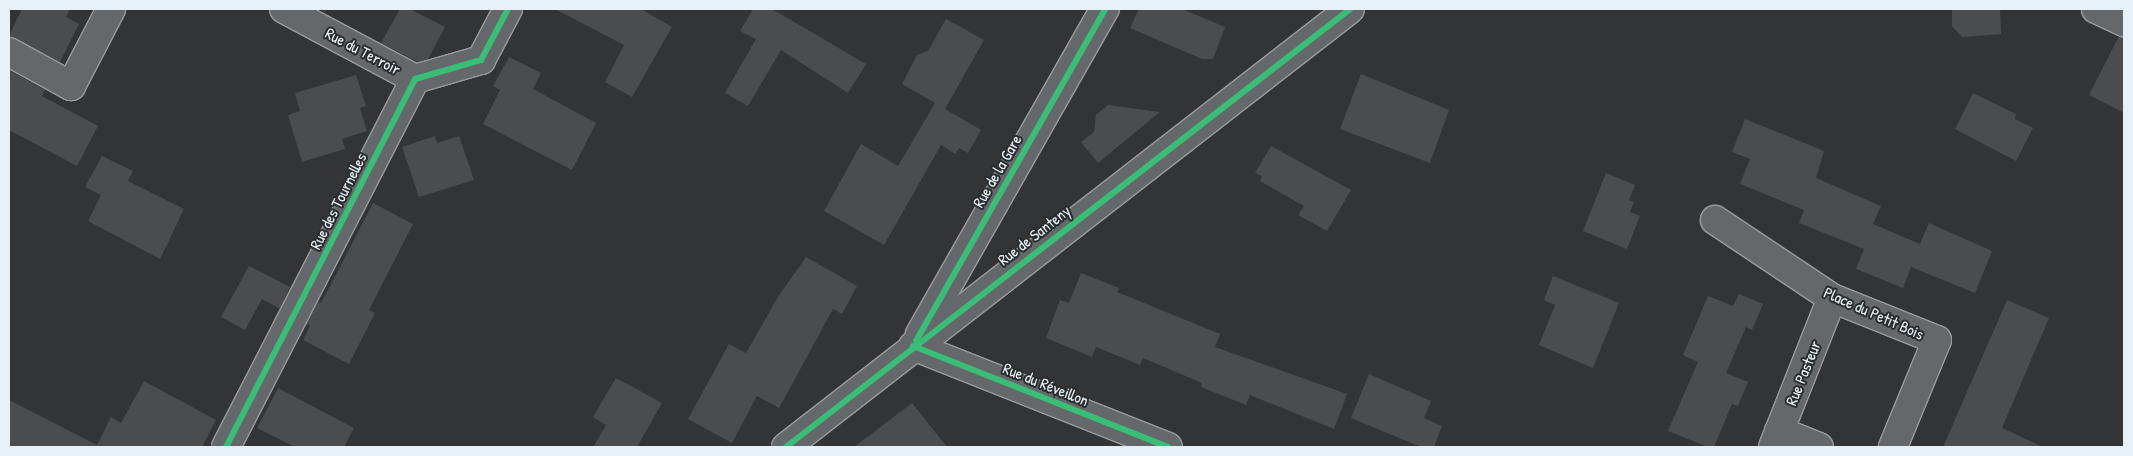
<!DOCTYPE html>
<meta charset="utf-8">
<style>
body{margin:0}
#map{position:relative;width:2133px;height:456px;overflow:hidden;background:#333435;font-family:"Patrick Hand",sans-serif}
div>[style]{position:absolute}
.building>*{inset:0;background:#4b4c4d}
.roads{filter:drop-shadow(1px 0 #999b9e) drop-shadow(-1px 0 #999b9e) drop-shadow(0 1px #999b9e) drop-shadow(0 -1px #999b9e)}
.street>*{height:28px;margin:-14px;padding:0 14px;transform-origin:14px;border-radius:14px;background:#64686b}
.cycleway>*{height:6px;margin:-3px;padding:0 3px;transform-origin:3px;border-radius:3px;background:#3abd76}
span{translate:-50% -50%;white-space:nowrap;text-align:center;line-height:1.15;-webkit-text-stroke:4px #2a2d2e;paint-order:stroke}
.street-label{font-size:16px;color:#e8f1f8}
.frame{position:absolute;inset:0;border:10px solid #e8f1f8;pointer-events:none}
</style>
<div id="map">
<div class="building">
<i style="clip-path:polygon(22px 9px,70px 9px,66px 17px,79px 24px,60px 62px,9px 36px)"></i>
<i style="clip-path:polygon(400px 9px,410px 9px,445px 27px,428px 59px,418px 62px,381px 43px)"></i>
<i style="clip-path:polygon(555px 9px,641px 9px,672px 27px,632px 97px,605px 82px,624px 45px)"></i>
<i style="clip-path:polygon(753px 9px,772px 9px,866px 64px,848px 93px,781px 50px,748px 106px,725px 93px,756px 39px,740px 31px)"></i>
<i style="clip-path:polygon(1139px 9px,1182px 9px,1225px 27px,1213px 59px,1202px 59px,1130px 28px)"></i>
<i style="clip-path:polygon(1952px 9px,2000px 9px,2001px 34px,1962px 37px,1952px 26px)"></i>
<i style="clip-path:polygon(946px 19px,984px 40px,945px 109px,981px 130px,968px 153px,959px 148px,955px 154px,941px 145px,884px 245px,824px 211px,861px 144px,898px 166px,935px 103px,902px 84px,917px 55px,928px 51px)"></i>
<i style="clip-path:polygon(2119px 36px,2124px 37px,2124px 113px,2089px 95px)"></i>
<i style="clip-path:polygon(509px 57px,541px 73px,533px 89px,596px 123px,572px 170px,483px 124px,500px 90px,493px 86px)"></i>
<i style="clip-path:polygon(9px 70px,45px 90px,42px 96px,98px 126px,77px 166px,9px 130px)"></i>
<i style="clip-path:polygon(1361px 74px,1449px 110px,1430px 163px,1340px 129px)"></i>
<i style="clip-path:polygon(356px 75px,366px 106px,360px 108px,367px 131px,342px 139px,345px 149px,302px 162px,288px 115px,300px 111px,295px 93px)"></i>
<i style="clip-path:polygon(1973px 93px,2016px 114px,2015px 119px,2033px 128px,2016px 161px,1955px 129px)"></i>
<i style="clip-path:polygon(1108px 105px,1160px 112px,1098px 163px,1081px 142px,1094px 132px,1096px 115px)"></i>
<i style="clip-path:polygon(1745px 119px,1824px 151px,1816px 178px,1881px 206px,1873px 224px,1920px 244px,1929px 223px,1992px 251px,1975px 293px,1911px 267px,1903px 288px,1856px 269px,1864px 249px,1799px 223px,1804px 210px,1740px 184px,1750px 159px,1732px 152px)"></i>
<i style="clip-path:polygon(435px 136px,437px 143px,459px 136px,474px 180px,419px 197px,402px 147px)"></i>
<i style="clip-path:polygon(1271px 146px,1351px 190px,1327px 231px,1298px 215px,1304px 206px,1260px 181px,1262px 176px,1255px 173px)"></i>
<i style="clip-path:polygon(102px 156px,133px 171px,128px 181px,184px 209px,160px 259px,88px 221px,101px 195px,85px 187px)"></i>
<i style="clip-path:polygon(1606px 173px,1635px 185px,1629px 200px,1634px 202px,1630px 212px,1640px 216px,1627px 249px,1583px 231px)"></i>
<i style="clip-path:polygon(373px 203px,413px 224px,369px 310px,375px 313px,349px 364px,303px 340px,310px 326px,307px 324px,318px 302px,321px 303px)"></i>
<i style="clip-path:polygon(806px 257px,857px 286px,842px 314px,833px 309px,779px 408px,757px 396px,732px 443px,688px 419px,729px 344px,746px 353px,778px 297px)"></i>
<i style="clip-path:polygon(249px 266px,290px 287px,280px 309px,262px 299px,245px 330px,221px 317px)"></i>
<i style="clip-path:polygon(1081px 273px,1119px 288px,1117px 292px,1220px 334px,1215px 347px,1347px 394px,1334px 429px,1250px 395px,1246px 405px,1201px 387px,1202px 383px,1143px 358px,1140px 365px,1096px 347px,1092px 357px,1046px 338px,1060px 300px,1069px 303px)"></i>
<i style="clip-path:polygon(1553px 276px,1619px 303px,1593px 368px,1539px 345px,1555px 305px,1544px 300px)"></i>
<i style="clip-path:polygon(1739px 294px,1763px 304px,1752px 330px,1746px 327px,1726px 373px,1748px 382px,1738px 406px,1732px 404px,1714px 447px,1708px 447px,1668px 431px,1698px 362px,1683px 355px,1708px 296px,1733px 306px)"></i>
<i style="clip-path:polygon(2007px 300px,2049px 318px,2002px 428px,2043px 447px,1943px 447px)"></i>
<i style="clip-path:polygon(1369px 374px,1431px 401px,1424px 418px,1442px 426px,1434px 447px,1421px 447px,1351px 418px)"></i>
<i style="clip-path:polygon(616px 378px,662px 403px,637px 447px,593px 447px,606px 425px,593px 417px)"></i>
<i style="clip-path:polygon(144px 381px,216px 420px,202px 447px,9px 447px,9px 400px,97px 445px,111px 417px,121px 423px)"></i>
<i style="clip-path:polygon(278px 388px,354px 428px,344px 447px,295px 447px,257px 428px)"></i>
<i style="clip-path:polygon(912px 403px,947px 447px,854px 447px)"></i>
</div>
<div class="roads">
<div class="street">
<i style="left:284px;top:9px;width:149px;rotate:28.1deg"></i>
<i style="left:2096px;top:9px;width:31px;rotate:25deg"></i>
<i style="left:9px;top:52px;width:71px;rotate:28.7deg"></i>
<i style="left:71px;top:86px;width:87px;rotate:-62.5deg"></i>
<i style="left:1715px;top:220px;width:141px;rotate:33.7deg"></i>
<i style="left:1832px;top:298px;width:113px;rotate:21.8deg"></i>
<i style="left:1937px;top:340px;width:116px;rotate:112.4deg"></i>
<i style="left:920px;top:334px;width:374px;rotate:-60.4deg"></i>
<i style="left:913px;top:346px;width:274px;rotate:21.6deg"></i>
<i style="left:1779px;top:431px;width:43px;rotate:21.8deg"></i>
<i style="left:226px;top:447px;width:414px;rotate:-62.8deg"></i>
<i style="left:415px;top:79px;width:69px;rotate:-16.1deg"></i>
<i style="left:481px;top:60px;width:58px;rotate:-62.1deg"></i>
<i style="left:786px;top:447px;width:714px;rotate:-37.83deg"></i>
<i style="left:1773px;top:447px;width:160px;rotate:-68.4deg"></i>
</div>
</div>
<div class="cycleway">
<i style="left:916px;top:341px;width:382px;rotate:-60.3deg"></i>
<i style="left:913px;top:346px;width:274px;rotate:21.6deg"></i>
<i style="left:226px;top:447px;width:414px;rotate:-62.8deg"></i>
<i style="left:415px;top:79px;width:69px;rotate:-16.1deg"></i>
<i style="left:481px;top:60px;width:58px;rotate:-62.1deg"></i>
<i style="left:786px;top:447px;width:714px;rotate:-37.83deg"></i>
</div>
<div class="street-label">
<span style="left:363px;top:51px;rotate:28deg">Rue du Terroir</span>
<span style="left:997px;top:171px;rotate:-60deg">Rue de la Gare</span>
<span style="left:338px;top:201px;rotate:-63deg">Rue des Tournelles</span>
<span style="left:1034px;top:235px;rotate:-38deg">Rue de Santeny</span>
<span style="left:1874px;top:313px;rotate:24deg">Place du Petit Bois</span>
<span style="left:1803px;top:373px;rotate:-68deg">Rue Pasteur</span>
<span style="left:1046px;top:384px;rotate:22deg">Rue du Réveillon</span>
</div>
<div class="frame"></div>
</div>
